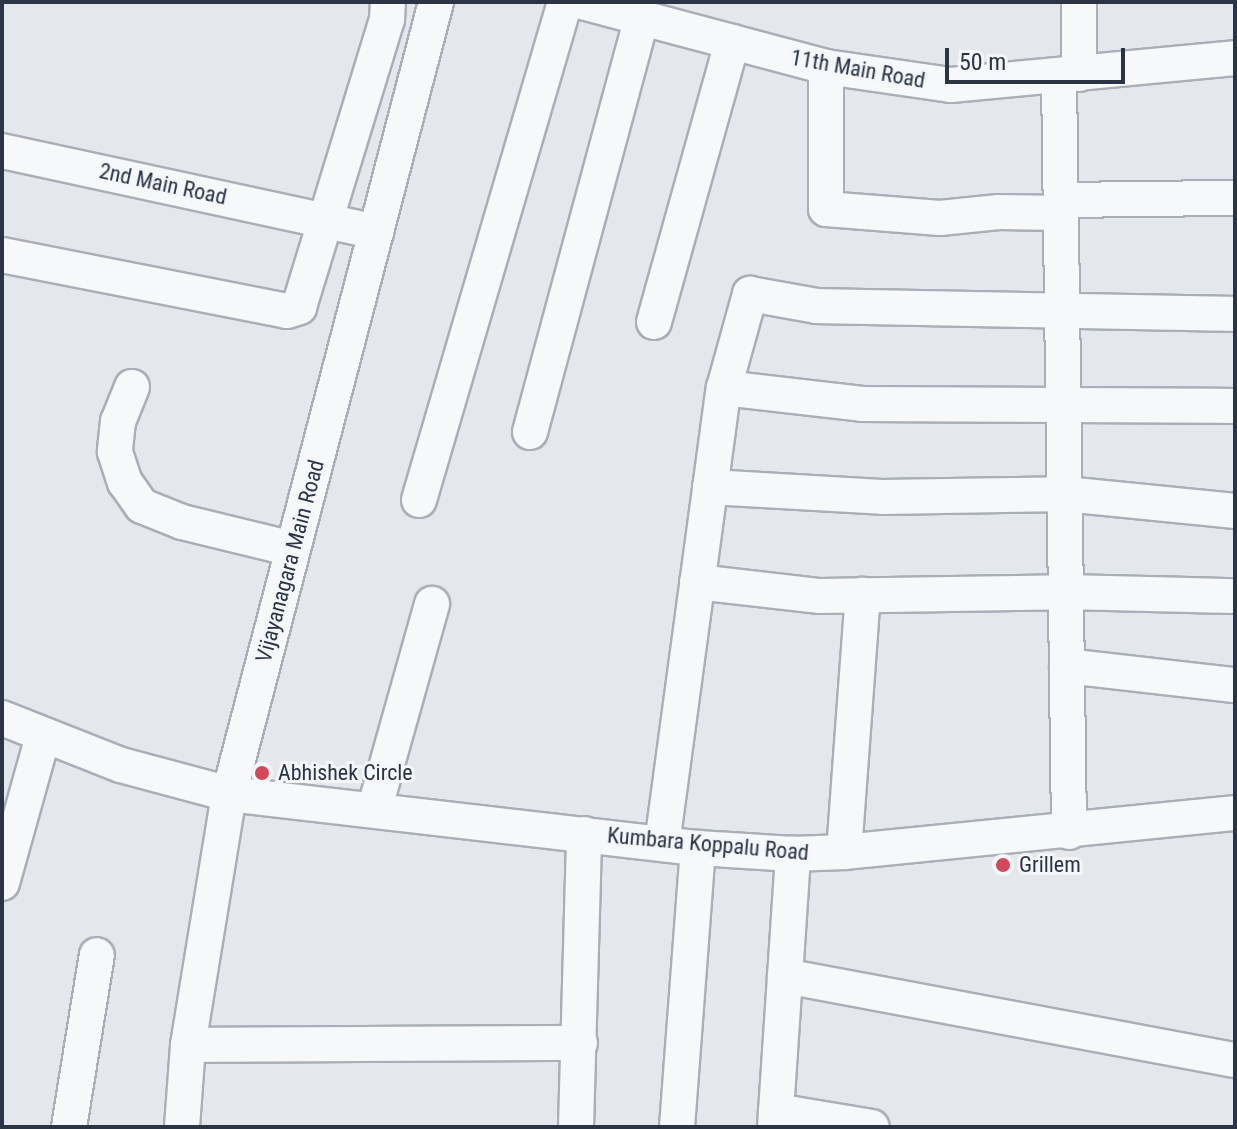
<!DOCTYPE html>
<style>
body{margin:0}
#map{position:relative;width:1237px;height:1129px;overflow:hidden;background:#e4e7ec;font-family:"Roboto Condensed",sans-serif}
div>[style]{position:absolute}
.roads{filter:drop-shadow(2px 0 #a9aeb7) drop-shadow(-2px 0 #a9aeb7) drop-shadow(0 2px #a9aeb7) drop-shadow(0 -2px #a9aeb7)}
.minor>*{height:34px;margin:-17px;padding:0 17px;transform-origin:17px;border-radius:17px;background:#f7f8fa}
.dots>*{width:22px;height:22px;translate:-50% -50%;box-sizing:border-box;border:4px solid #f4f6f9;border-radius:50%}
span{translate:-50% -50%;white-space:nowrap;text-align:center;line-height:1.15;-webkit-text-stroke:6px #f4f6f9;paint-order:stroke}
.street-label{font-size:22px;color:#2b3445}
.poi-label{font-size:22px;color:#2b3445}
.left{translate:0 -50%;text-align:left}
.frame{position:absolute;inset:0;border:4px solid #2b3445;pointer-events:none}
.scale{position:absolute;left:945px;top:48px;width:180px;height:36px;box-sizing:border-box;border:4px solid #2b3445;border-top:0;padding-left:10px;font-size:24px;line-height:28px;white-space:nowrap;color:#2b3445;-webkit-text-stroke:6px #f4f6f9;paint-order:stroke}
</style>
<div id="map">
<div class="roads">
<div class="minor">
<i style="left:582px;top:2px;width:253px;rotate:14.9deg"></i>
<i style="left:826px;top:67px;width:126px;rotate:8.2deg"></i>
<i style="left:951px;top:85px;width:285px;rotate:-5.4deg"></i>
<i style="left:1079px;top:2px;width:72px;rotate:90deg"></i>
<i style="left:826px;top:67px;width:142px;rotate:90deg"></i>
<i style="left:826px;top:209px;width:114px;rotate:4.5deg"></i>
<i style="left:940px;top:218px;width:59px;rotate:-5.8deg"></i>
<i style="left:999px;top:212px;width:62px;rotate:0.9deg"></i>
<i style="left:1059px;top:75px;width:757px;rotate:89.24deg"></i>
<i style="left:2px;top:151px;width:383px;rotate:12.2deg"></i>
<i style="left:1061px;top:200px;width:174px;rotate:-0.7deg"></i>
<i style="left:2px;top:255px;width:290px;rotate:11.1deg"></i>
<i style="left:287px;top:311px;width:13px;rotate:-18deg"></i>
<i style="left:299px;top:307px;width:300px;rotate:-73deg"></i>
<i style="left:387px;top:20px;width:18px;rotate:-87deg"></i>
<i style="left:654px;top:322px;width:291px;rotate:-74.4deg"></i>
<i style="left:132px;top:387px;width:37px;rotate:112deg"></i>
<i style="left:118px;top:421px;width:31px;rotate:96deg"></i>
<i style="left:115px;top:452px;width:32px;rotate:72deg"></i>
<i style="left:125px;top:482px;width:29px;rotate:55deg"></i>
<i style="left:142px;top:506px;width:43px;rotate:21.8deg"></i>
<i style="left:182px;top:522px;width:114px;rotate:13.7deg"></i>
<i style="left:724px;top:388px;width:139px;rotate:6.6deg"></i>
<i style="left:862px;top:404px;width:373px;rotate:0.3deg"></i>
<i style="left:530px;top:432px;width:429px;rotate:-74.9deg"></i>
<i style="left:710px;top:487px;width:172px;rotate:3.3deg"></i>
<i style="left:882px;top:497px;width:183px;rotate:-0.9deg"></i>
<i style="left:1065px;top:494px;width:171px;rotate:5.7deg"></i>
<i style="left:419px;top:500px;width:519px;rotate:-73.66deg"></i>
<i style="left:697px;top:582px;width:124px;rotate:6.5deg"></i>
<i style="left:820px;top:596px;width:246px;rotate:-0.9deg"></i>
<i style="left:1066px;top:592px;width:169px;rotate:1.4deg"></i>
<i style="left:1067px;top:666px;width:169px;rotate:6.5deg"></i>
<i style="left:2px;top:718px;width:128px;rotate:21.6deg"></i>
<i style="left:121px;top:765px;width:112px;rotate:15deg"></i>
<i style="left:229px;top:794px;width:472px;rotate:6.6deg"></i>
<i style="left:698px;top:848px;width:95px;rotate:3.6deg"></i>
<i style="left:793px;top:854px;width:51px;rotate:-2.2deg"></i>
<i style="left:844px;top:852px;width:393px;rotate:-5.7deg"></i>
<i style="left:375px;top:807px;width:211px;rotate:-74.3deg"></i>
<i style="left:662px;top:844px;width:460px;rotate:-82.3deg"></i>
<i style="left:724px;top:388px;width:98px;rotate:-74.5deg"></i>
<i style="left:750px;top:294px;width:68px;rotate:10.2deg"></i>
<i style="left:817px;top:306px;width:418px;rotate:1.1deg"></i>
<i style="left:844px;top:852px;width:258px;rotate:-85.8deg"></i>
<i style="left:2px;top:883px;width:153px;rotate:-74.4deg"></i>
<i style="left:785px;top:976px;width:458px;rotate:10.6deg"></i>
<i style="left:188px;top:1045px;width:392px;rotate:-0.3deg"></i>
<i style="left:776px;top:1111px;width:97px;rotate:9.5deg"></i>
<i style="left:69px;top:1127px;width:174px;rotate:-80.8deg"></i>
<i style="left:182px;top:1127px;width:82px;rotate:-85.8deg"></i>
<i style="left:188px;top:1045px;width:254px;rotate:-80.7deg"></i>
<i style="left:229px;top:794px;width:819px;rotate:-75.35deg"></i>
<i style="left:576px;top:1127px;width:293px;rotate:-88.4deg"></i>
<i style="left:677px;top:1127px;width:280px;rotate:-85.7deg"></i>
<i style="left:775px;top:1127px;width:274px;rotate:-86.2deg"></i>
</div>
</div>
<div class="dots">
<i style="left:262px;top:773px;background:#d1495b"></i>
<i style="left:1003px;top:865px;background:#d1495b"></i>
</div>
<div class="street-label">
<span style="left:858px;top:69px;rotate:10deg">11th Main Road</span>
<span style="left:163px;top:184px;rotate:12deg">2nd Main Road</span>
<span style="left:290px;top:561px;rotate:-75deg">Vijayanagara Main Road</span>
<span style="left:708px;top:844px;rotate:5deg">Kumbara Koppalu Road</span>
</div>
<div class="poi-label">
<span class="left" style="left:278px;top:773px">Abhishek Circle</span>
<span class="left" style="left:1019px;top:865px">Grillem</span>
</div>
<div class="frame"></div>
<div class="scale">50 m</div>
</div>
